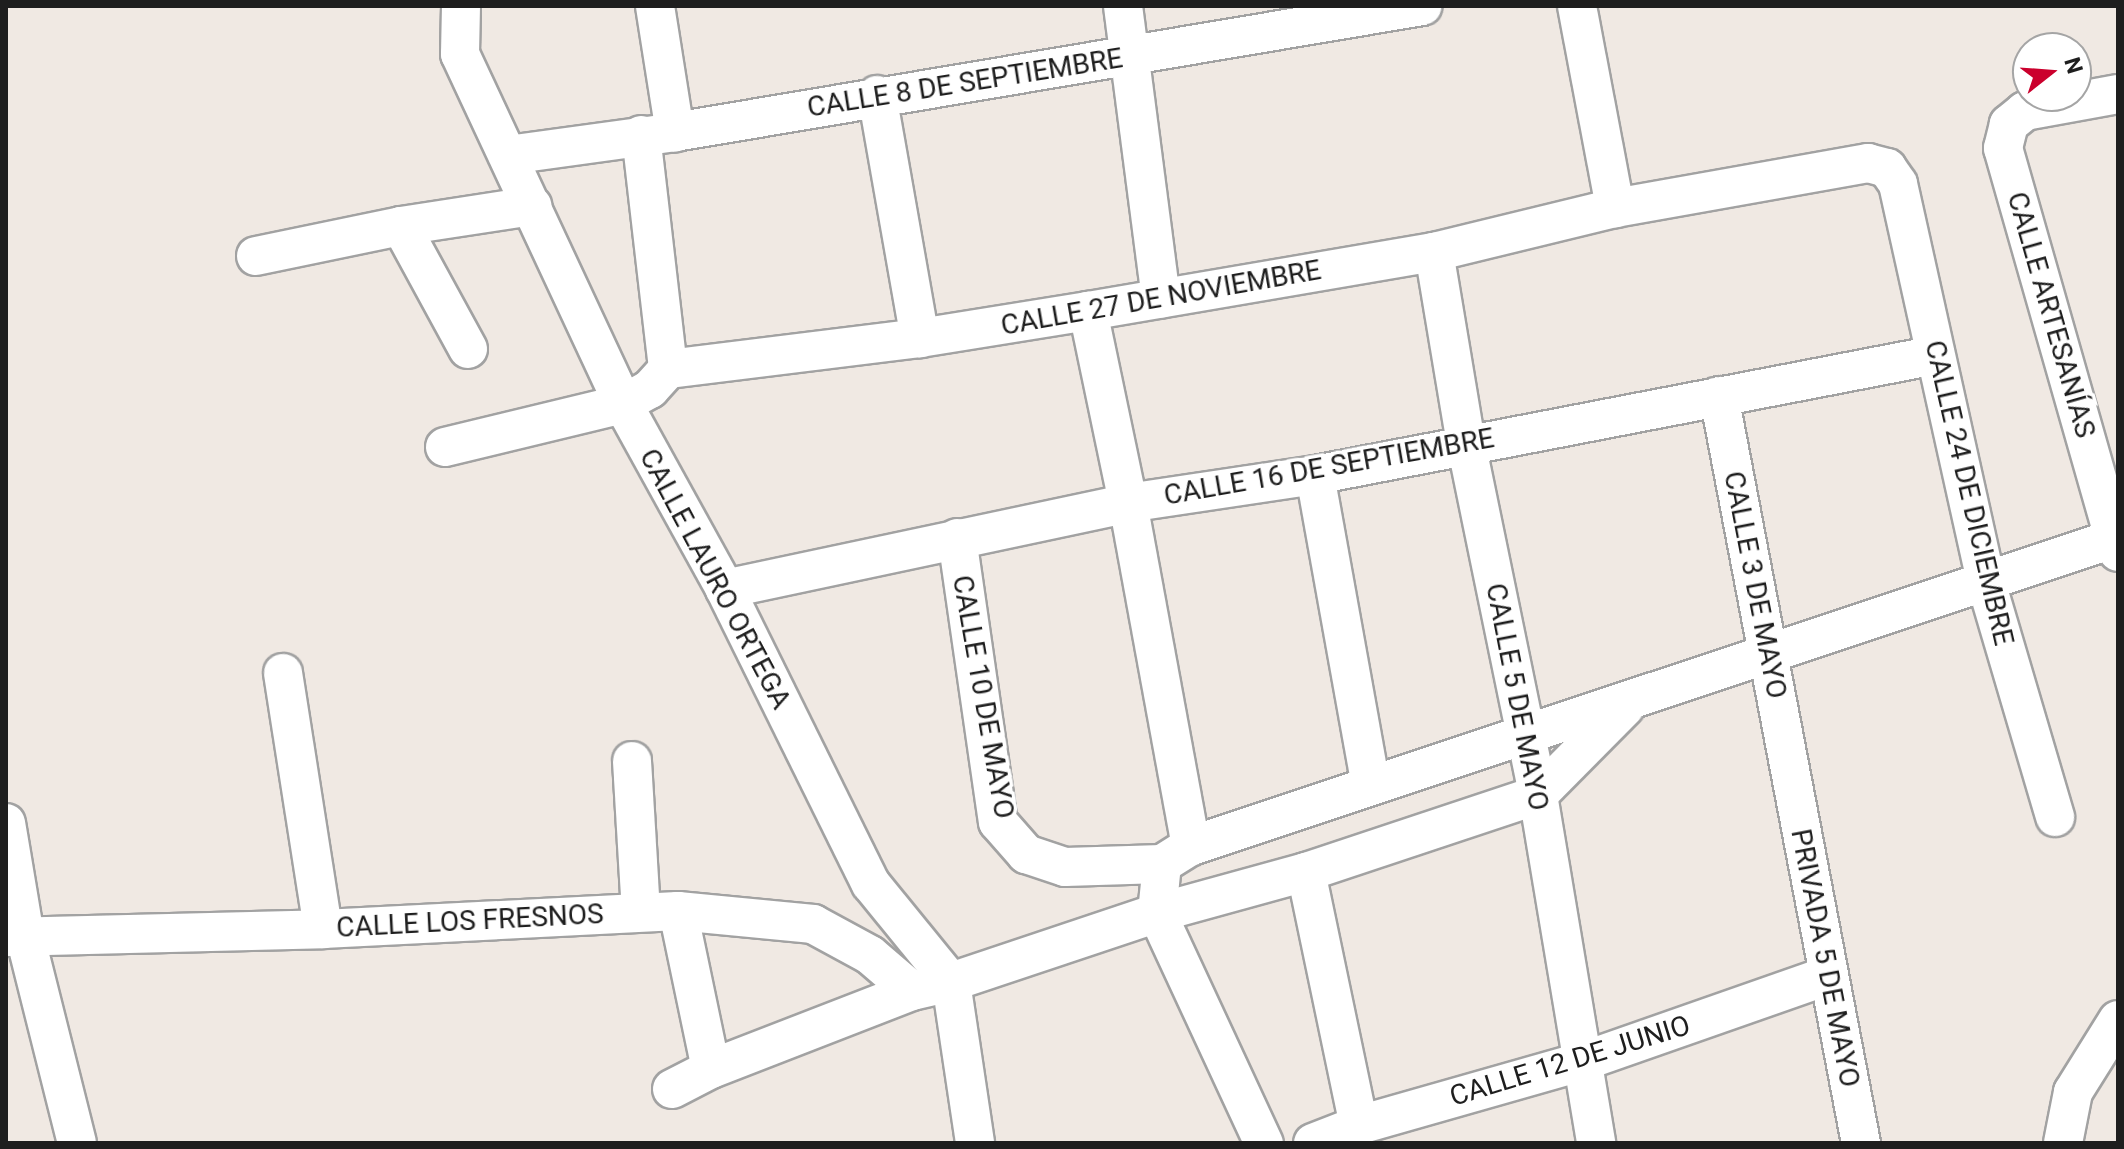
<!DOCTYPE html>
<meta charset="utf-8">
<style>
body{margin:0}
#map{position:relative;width:2124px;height:1149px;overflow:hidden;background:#f0e9e3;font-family:Roboto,sans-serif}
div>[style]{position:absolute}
.roads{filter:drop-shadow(2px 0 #a2a2a2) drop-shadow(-2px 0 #a2a2a2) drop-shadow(0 2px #a2a2a2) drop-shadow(0 -2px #a2a2a2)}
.minor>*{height:38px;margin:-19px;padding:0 19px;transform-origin:19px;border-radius:19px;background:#fff}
span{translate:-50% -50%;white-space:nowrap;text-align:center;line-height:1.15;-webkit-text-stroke:7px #fff;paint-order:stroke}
.street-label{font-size:28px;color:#1e1e1e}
.frame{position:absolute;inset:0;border:8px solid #1e1e1e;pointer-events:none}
.north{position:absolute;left:2012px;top:32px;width:80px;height:80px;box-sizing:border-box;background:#fff;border:2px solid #a5a5a5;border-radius:50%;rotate:73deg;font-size:22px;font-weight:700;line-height:32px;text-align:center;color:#1e1e1e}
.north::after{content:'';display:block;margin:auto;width:28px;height:36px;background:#cb002d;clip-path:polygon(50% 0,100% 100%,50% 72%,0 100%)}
</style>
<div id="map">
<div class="roads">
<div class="minor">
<i style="left:461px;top:6px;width:48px;rotate:91.2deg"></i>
<i style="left:460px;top:54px;width:386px;rotate:65deg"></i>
<i style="left:623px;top:404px;width:211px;rotate:61.1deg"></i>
<i style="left:725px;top:589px;width:329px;rotate:63.7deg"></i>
<i style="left:871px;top:884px;width:127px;rotate:50.8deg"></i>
<i style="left:951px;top:982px;width:163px;rotate:81.5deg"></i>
<i style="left:655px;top:6px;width:128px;rotate:81deg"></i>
<i style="left:1123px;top:6px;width:295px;rotate:82.6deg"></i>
<i style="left:1577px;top:6px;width:206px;rotate:79.3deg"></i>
<i style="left:2118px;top:94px;width:95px;rotate:169.6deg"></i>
<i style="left:2025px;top:111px;width:21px;rotate:141deg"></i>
<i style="left:2009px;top:124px;width:25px;rotate:104deg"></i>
<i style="left:2003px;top:148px;width:420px;rotate:74.1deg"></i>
<i style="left:877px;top:95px;width:247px;rotate:80deg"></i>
<i style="left:641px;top:135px;width:236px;rotate:83.4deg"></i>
<i style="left:508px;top:155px;width:169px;rotate:-7.8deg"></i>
<i style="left:675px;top:132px;width:758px;rotate:-9.57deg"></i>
<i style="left:401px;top:226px;width:140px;rotate:61.4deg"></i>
<i style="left:1434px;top:252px;width:194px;rotate:80.5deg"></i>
<i style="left:1466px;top:443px;width:359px;rotate:78.4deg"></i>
<i style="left:1538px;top:795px;width:353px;rotate:80.5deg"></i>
<i style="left:256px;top:256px;width:148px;rotate:-11.7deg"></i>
<i style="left:401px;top:226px;width:133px;rotate:-8.7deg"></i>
<i style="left:1088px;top:311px;width:196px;rotate:78.2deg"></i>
<i style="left:1128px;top:503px;width:349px;rotate:79.6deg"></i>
<i style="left:1719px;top:396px;width:760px;rotate:79.24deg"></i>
<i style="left:445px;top:447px;width:183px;rotate:-13.6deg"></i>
<i style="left:623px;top:404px;width:31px;rotate:-29deg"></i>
<i style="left:650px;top:389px;width:27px;rotate:-48deg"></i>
<i style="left:668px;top:369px;width:254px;rotate:-7deg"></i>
<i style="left:920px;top:338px;width:170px;rotate:-9.1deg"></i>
<i style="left:1088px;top:311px;width:351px;rotate:-9.7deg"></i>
<i style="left:1434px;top:252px;width:186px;rotate:-13.7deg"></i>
<i style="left:1615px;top:208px;width:257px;rotate:-10.1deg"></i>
<i style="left:1868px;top:163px;width:20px;rotate:15deg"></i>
<i style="left:1887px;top:168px;width:19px;rotate:55deg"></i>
<i style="left:1898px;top:184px;width:408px;rotate:77.5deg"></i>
<i style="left:1986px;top:582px;width:245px;rotate:73.6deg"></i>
<i style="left:1315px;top:475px;width:315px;rotate:79.8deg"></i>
<i style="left:957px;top:538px;width:287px;rotate:81.8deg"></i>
<i style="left:998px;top:822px;width:43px;rotate:48.8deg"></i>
<i style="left:1026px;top:854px;width:41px;rotate:18.4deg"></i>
<i style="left:1065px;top:867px;width:97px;rotate:-1.8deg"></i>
<i style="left:725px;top:589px;width:412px;rotate:-12deg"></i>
<i style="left:1128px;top:503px;width:189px;rotate:-8.5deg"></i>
<i style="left:1315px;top:475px;width:632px;rotate:-10.94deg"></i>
<i style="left:283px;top:673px;width:259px;rotate:81.1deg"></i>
<i style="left:632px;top:761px;width:151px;rotate:86.6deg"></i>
<i style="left:6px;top:823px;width:115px;rotate:80.5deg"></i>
<i style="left:25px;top:936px;width:213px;rotate:75.9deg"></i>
<i style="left:1306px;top:872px;width:258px;rotate:78.2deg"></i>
<i style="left:678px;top:911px;width:161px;rotate:78.2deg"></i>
<i style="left:1157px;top:913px;width:49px;rotate:-84.2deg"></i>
<i style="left:1162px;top:864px;width:34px;rotate:-32deg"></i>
<i style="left:1191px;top:846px;width:977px;rotate:-18.43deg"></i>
<i style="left:1157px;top:913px;width:254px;rotate:65.1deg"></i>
<i style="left:6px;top:937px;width:317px;rotate:-1.4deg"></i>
<i style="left:323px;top:929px;width:355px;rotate:-2.9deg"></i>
<i style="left:678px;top:911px;width:136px;rotate:5.5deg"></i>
<i style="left:813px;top:924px;width:65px;rotate:28.5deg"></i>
<i style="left:870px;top:955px;width:55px;rotate:40.6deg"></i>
<i style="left:672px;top:1089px;width:44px;rotate:-27.1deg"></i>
<i style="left:711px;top:1069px;width:216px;rotate:-21.2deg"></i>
<i style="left:912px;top:991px;width:40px;rotate:-13deg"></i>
<i style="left:951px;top:982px;width:217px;rotate:-18.5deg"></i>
<i style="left:1157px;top:913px;width:155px;rotate:-15.4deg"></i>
<i style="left:1306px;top:872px;width:244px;rotate:-18.4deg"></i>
<i style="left:1538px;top:795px;width:124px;rotate:-45.3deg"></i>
<i style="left:1313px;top:1143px;width:49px;rotate:-21.4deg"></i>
<i style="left:1359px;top:1125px;width:234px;rotate:-15.9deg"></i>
<i style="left:1584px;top:1061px;width:257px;rotate:-19.3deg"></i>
<i style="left:2063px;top:1143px;width:52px;rotate:-78.9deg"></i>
<i style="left:2073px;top:1092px;width:85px;rotate:-58deg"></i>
</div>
</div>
<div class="street-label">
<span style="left:965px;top:83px;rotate:-9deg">CALLE 8 DE SEPTIEMBRE</span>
<span style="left:1161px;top:298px;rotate:-10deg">CALLE 27 DE NOVIEMBRE</span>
<span style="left:2051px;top:315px;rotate:74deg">CALLE ARTESANÍAS</span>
<span style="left:1329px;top:467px;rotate:-10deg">CALLE 16 DE SEPTIEMBRE</span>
<span style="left:1969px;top:493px;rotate:77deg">CALLE 24 DE DICIEMBRE</span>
<span style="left:715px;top:579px;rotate:62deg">CALLE LAURO ORTEGA</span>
<span style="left:1755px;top:585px;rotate:79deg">CALLE 3 DE MAYO</span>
<span style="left:983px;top:697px;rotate:80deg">CALLE 10 DE MAYO</span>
<span style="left:1517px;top:697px;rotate:79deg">CALLE 5 DE MAYO</span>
<span style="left:470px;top:921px;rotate:-3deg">CALLE LOS FRESNOS</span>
<span style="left:1825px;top:958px;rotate:79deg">PRIVADA 5 DE MAYO</span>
<span style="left:1570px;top:1061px;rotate:-17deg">CALLE 12 DE JUNIO</span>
</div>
<div class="frame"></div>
<div class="north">N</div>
</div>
